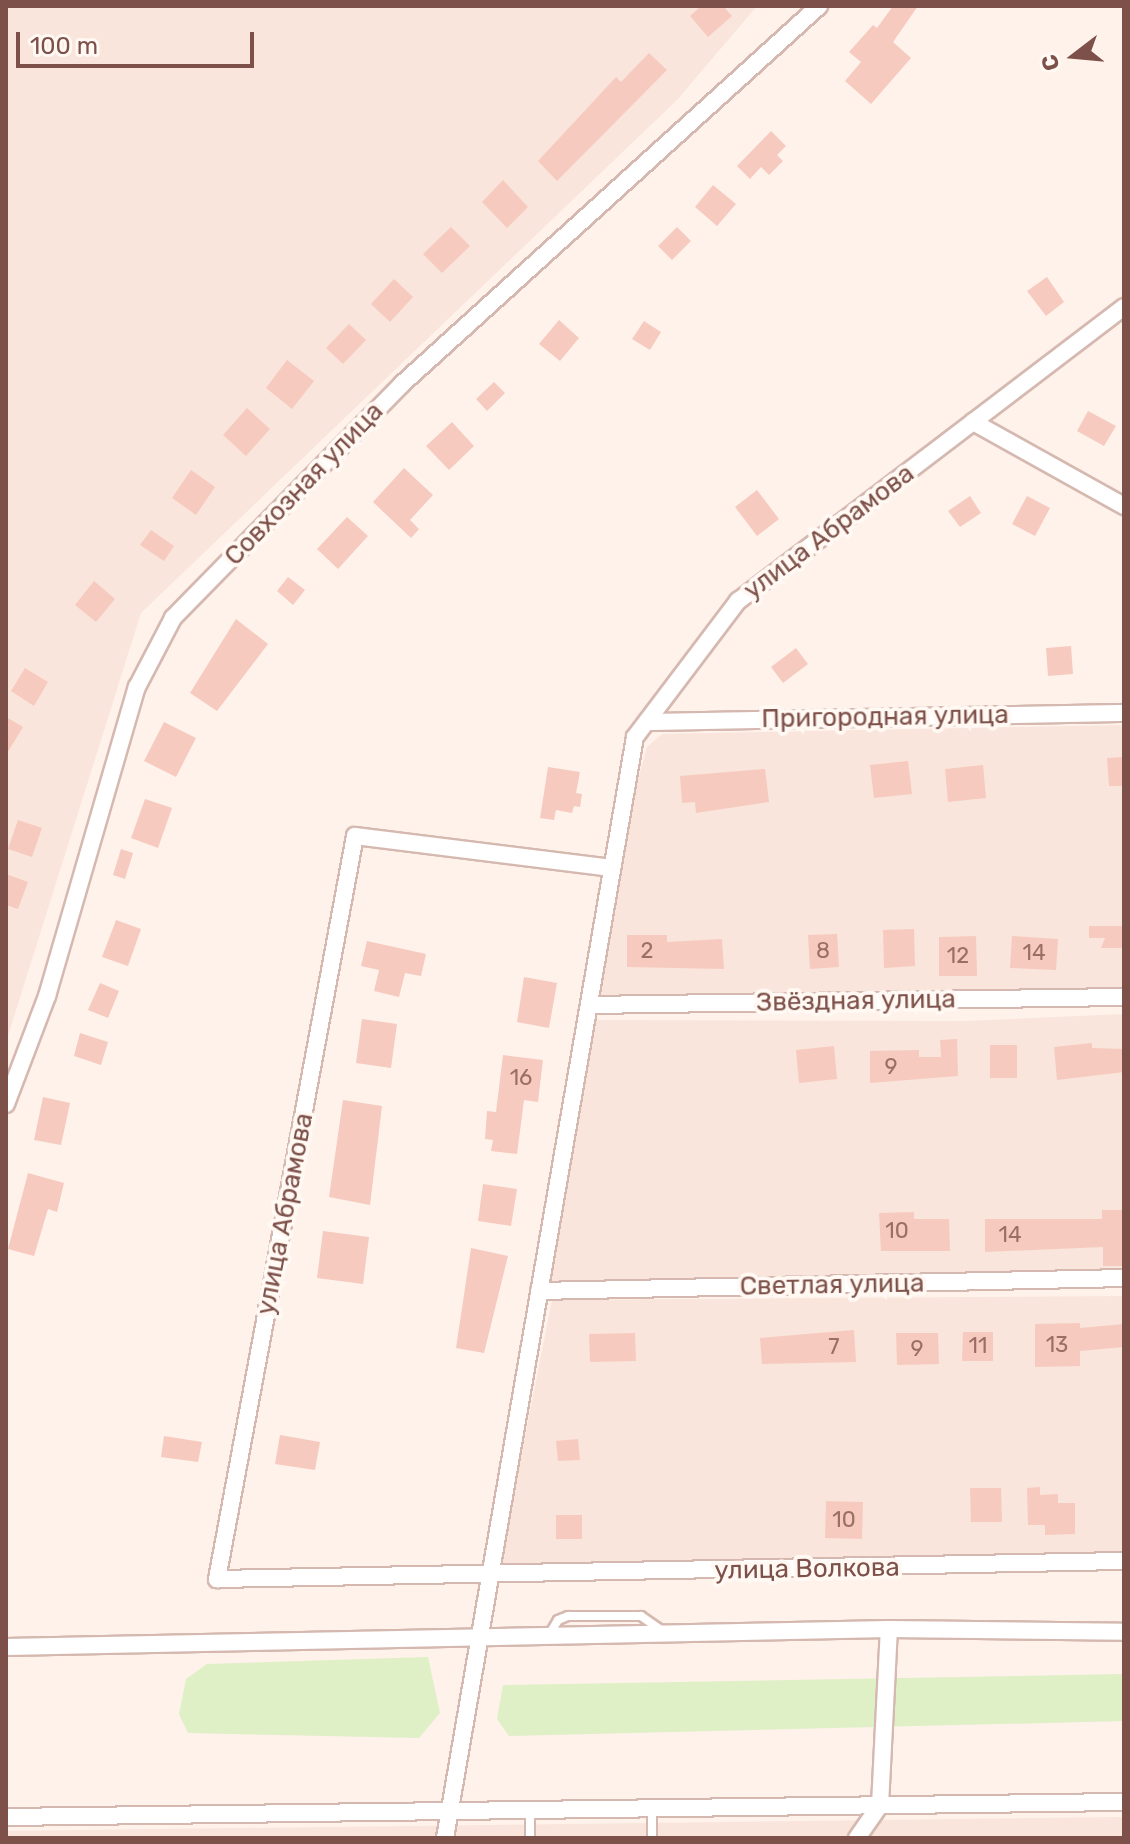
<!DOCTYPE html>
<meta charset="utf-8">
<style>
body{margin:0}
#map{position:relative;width:1130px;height:1844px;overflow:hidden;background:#fef2eb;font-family:Rubik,sans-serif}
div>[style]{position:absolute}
.residential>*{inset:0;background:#f9e5db}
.green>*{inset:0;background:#dfefc6}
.building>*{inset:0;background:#f7cabf}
.roads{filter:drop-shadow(2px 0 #d5b9b0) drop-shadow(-2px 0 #d5b9b0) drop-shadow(0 2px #d5b9b0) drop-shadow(0 -2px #d5b9b0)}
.service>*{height:8px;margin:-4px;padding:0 4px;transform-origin:4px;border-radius:4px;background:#fff}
.minor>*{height:16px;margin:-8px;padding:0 8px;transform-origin:8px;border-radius:8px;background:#fff}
span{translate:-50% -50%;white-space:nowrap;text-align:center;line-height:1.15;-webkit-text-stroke:8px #fff8f3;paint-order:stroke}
.number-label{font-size:22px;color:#9c6f66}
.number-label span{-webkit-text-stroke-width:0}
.street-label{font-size:26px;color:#7d5149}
.frame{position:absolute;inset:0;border:8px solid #7d5149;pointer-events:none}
.north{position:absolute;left:1034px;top:16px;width:80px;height:80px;-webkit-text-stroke:6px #fff8f3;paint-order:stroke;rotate:254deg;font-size:22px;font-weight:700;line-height:32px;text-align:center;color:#7d5149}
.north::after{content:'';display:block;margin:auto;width:28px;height:36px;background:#7d5149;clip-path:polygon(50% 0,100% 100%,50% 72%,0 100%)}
.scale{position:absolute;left:16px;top:32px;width:238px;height:36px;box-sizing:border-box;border:4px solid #7d5149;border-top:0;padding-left:10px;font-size:24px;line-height:28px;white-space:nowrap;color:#7d5149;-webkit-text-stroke:6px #fff8f3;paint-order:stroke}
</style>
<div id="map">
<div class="residential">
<i style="clip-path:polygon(6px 6px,757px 6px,677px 100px,141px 613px,6px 1042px)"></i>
<i style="clip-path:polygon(1124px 725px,1124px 989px,595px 1000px,627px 819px,647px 747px,662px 734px)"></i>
<i style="clip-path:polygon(1124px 1014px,1124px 1272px,550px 1284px,595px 1020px,965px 1021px)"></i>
<i style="clip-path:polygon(1124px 1296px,1124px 1557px,498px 1573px,552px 1300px)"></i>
<i style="clip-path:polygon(1124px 1817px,1124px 1838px,6px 1838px,6px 1831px)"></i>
</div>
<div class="green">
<i style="clip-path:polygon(428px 1657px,440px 1713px,419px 1738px,188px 1733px,179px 1714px,186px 1679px,207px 1664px)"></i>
<i style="clip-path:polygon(1124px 1674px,1124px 1721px,509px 1736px,497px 1719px,503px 1685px)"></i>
</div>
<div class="building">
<i style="clip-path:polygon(701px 6px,723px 6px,732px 16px,708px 37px,690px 16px)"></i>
<i style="clip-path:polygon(893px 6px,918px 6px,893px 42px,911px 58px,871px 104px,845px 81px,861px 62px,849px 52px,873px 25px,877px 28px)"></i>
<i style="clip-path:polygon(649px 53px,667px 70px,557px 181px,538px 161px,616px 77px,621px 82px)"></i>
<i style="clip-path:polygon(771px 131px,786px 146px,777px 155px,783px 161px,769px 175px,761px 167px,750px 179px,737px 166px)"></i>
<i style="clip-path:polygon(503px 180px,528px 207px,507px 228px,482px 202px)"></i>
<i style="clip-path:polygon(713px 185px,736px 204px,717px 226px,695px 207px)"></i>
<i style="clip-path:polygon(451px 227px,470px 246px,442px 273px,423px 254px)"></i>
<i style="clip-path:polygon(677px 227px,691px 241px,672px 260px,658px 246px)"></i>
<i style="clip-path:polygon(1047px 277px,1064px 302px,1046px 316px,1027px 291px)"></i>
<i style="clip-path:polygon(394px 279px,413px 297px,390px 322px,371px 304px)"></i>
<i style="clip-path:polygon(559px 320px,579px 338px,560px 361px,539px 344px)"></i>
<i style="clip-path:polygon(644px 321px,661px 332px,650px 350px,632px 339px)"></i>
<i style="clip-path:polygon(349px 324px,366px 340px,343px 364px,326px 348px)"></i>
<i style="clip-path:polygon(287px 360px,314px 381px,292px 409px,266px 388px)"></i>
<i style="clip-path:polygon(494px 382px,505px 393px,487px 411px,476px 399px)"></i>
<i style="clip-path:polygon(247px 408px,270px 429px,246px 456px,223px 435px)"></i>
<i style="clip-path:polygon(1088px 411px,1116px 426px,1104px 446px,1077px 431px)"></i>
<i style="clip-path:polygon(452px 422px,474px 446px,449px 470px,426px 446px)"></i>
<i style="clip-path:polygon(404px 468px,433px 495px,410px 520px,419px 529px,411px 538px,373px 502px)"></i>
<i style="clip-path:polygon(191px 470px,215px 487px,196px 515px,172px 498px)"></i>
<i style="clip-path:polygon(757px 490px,779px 519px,757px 536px,735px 507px)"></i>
<i style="clip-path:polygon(970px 496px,981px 513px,960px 527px,948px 511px)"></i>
<i style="clip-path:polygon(1027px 496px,1050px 508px,1035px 536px,1012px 524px)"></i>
<i style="clip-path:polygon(347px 517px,368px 536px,338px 569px,317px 549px)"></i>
<i style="clip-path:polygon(151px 530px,174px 546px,164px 561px,140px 545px)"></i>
<i style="clip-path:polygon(288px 577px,305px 590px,293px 605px,277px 591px)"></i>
<i style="clip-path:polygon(94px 581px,115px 599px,96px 622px,75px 605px)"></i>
<i style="clip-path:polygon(236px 619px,268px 644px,217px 711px,190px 693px)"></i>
<i style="clip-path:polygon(1071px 646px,1073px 674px,1048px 676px,1046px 648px)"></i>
<i style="clip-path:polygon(796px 648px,808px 664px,783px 683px,771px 667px)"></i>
<i style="clip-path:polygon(25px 668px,48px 682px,34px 706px,11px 691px)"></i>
<i style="clip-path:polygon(6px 717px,23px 727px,6px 755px)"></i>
<i style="clip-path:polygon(164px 722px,196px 738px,176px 777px,144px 761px)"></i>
<i style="clip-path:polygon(1124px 757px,1124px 786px,1109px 786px,1107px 758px)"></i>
<i style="clip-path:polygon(908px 761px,912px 794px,874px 798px,870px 765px)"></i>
<i style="clip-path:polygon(983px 765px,986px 798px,948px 802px,945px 769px)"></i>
<i style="clip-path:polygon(548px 767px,580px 772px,576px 793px,582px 794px,580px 807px,574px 806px,572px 813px,556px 810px,554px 820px,540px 818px)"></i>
<i style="clip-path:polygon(765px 769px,769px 802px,696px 813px,695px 802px,682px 803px,680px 776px)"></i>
<i style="clip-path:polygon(145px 799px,172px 808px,158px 848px,131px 838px)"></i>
<i style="clip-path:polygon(18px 820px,42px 828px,32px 857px,8px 849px)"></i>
<i style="clip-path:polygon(121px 849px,133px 853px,125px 879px,113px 875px)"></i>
<i style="clip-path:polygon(6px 874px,28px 882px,18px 909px,6px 905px)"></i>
<i style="clip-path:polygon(116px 920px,141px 929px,128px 966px,102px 957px)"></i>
<i style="clip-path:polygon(1089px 926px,1124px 926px,1124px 948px,1101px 948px,1105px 938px,1089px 938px)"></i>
<i style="clip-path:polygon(914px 929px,915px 966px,884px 968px,883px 930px)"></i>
<i style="clip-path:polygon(837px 934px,839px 967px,810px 969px,808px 935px)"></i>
<i style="clip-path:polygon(627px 935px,667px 935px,667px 942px,722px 939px,724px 969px,627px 967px)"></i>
<i style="clip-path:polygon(976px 936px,977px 976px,939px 976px,939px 937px)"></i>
<i style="clip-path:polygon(1012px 936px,1058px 939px,1056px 970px,1010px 968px)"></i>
<i style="clip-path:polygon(367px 941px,426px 954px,421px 976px,405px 973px,399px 997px,374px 991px,379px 970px,361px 966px)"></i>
<i style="clip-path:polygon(524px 977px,557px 983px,549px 1028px,517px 1022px)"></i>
<i style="clip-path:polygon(100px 983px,119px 991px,108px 1018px,88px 1010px)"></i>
<i style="clip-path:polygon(362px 1019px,397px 1024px,391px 1068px,356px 1063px)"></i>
<i style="clip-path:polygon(80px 1033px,108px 1042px,101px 1065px,74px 1056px)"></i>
<i style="clip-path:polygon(957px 1039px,958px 1076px,870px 1083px,870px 1051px,919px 1050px,919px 1057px,941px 1057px,940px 1040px)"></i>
<i style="clip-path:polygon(1092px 1043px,1092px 1048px,1124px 1049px,1124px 1072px,1057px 1080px,1054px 1047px)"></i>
<i style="clip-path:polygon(990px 1045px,1017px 1045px,1017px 1078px,990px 1078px)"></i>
<i style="clip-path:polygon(834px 1046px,837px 1079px,799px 1083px,796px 1050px)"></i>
<i style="clip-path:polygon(503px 1055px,543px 1060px,538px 1102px,524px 1100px,517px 1154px,491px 1151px,493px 1140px,485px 1139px,487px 1111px,496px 1112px)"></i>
<i style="clip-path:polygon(43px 1097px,70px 1103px,61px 1145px,34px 1140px)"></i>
<i style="clip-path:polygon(343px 1100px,382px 1106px,370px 1205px,329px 1197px)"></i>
<i style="clip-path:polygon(28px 1173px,64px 1183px,57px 1212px,48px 1209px,34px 1256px,8px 1249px)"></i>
<i style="clip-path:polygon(483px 1184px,517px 1189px,511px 1226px,478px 1221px)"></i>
<i style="clip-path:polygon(1102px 1210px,1124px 1210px,1124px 1266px,1103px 1266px,1103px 1247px,985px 1252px,985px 1219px,1102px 1219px)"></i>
<i style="clip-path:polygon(914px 1212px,914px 1219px,949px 1219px,950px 1251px,881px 1251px,879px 1213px)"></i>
<i style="clip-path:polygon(323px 1231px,369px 1237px,363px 1284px,317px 1278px)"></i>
<i style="clip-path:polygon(471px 1248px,508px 1256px,484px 1353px,456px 1348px)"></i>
<i style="clip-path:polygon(1080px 1323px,1080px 1328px,1124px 1324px,1124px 1347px,1080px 1351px,1080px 1366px,1035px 1367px,1035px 1324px)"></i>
<i style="clip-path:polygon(854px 1330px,856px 1362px,762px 1364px,760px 1338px)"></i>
<i style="clip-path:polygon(963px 1332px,993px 1332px,993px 1361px,962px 1361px)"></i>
<i style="clip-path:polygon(635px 1333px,636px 1361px,590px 1362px,589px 1334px)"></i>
<i style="clip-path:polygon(896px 1333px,938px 1333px,939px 1364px,897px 1365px)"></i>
<i style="clip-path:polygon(280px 1435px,320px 1442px,315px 1470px,275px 1464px)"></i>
<i style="clip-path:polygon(164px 1436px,202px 1442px,198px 1462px,161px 1457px)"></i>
<i style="clip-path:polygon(578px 1439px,580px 1460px,558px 1461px,556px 1441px)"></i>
<i style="clip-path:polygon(1040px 1487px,1040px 1495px,1058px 1494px,1058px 1503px,1075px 1503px,1075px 1534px,1045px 1535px,1045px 1525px,1028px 1525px,1027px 1488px)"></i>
<i style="clip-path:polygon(970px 1488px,1001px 1488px,1002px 1522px,971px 1522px)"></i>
<i style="clip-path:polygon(826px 1501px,863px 1502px,862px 1539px,825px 1538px)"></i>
<i style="clip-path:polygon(556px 1515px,582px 1515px,582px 1539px,556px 1539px)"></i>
</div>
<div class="roads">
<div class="service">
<i style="left:549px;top:1635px;width:17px;rotate:-59deg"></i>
<i style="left:558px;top:1620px;width:11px;rotate:-22deg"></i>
<i style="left:568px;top:1616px;width:73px"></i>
<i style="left:641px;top:1616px;width:29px;rotate:35deg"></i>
<i style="left:652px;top:1807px;width:31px;rotate:90deg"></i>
<i style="left:530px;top:1810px;width:28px;rotate:90deg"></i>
</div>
<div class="minor">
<i style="left:973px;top:422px;width:173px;rotate:29.1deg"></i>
<i style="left:647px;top:722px;width:477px;rotate:-1.1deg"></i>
<i style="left:612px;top:868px;width:259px;rotate:-172.9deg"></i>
<i style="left:355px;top:836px;width:756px;rotate:100.52deg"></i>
<i style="left:217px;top:1579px;width:907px;rotate:-1.14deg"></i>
<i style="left:589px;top:1005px;width:535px;rotate:-0.86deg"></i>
<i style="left:6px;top:1104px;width:116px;rotate:-69.2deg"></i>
<i style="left:47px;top:996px;width:322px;rotate:-73.8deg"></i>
<i style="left:137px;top:687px;width:78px;rotate:-62.4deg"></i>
<i style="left:173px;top:618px;width:327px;rotate:-45.6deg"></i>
<i style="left:402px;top:384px;width:563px;rotate:-42.19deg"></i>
<i style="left:539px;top:1291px;width:585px;rotate:-1.27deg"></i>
<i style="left:6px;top:1647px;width:883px;rotate:-1.17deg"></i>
<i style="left:889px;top:1629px;width:235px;rotate:0.7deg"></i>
<i style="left:880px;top:1805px;width:176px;rotate:-87.1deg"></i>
<i style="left:6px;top:1817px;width:1118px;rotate:-0.77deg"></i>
<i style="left:445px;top:1838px;width:1117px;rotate:-80.21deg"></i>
<i style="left:635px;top:737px;width:171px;rotate:-52.9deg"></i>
<i style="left:738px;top:601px;width:485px;rotate:-37.3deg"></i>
<i style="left:857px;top:1838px;width:40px;rotate:-55.1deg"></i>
</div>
</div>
<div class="number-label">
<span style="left:647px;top:951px">2</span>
<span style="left:823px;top:951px">8</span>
<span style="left:1034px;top:953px">14</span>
<span style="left:958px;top:956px">12</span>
<span style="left:891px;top:1067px">9</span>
<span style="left:521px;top:1078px">16</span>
<span style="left:897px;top:1231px">10</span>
<span style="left:1010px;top:1235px">14</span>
<span style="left:1057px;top:1345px">13</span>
<span style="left:978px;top:1346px">11</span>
<span style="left:834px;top:1347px">7</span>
<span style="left:917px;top:1349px">9</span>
<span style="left:844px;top:1520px">10</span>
</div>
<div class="street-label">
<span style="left:304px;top:484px;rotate:-46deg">Совхозная улица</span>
<span style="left:829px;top:532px;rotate:-37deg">улица Абрамова</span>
<span style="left:885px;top:717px;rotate:-1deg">Пригородная улица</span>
<span style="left:856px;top:1001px;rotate:-1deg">Звёздная улица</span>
<span style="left:285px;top:1214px;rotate:-79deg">улица Абрамова</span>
<span style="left:832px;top:1285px;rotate:-1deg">Светлая улица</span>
<span style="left:807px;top:1569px;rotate:-1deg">улица Волкова</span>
</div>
<div class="frame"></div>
<div class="north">С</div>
<div class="scale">100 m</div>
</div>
